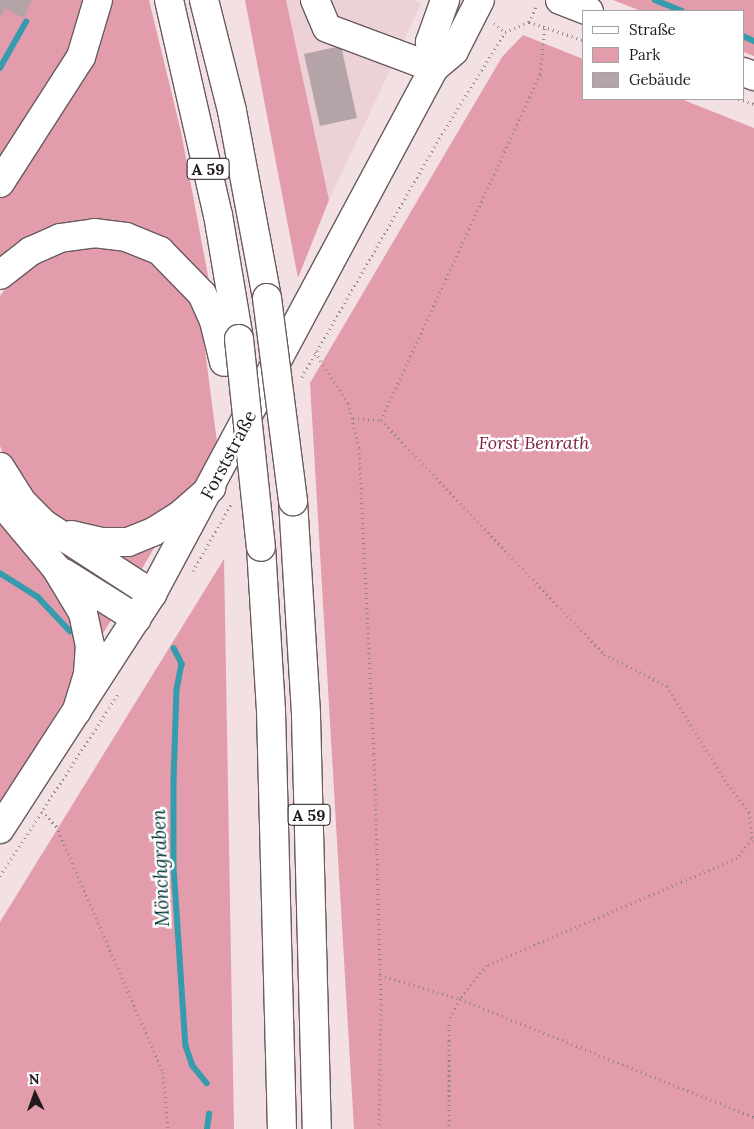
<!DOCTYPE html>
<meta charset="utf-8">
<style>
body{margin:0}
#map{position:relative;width:754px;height:1129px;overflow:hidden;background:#f2e0e3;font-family:Lora,serif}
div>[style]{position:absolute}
.built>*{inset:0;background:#ecd2d7}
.green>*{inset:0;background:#e39cab}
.stream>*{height:5.5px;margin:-2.75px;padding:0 2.75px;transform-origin:2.75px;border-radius:2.75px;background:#349cad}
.building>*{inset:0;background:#b5a4a7}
.path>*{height:3px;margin-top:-1.5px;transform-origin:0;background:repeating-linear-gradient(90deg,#928587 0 1px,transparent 0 5px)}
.roads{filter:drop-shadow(1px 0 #695a5d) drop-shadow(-1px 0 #695a5d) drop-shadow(0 1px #695a5d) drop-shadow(0 -1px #695a5d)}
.minor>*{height:28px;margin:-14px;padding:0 14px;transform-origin:14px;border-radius:14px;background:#fff}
.major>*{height:28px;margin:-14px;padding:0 14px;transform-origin:14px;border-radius:14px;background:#fff}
.highway>*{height:28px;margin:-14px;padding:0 14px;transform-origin:14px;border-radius:14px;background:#fff}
.bridges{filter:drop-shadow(1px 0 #695a5d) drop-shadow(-1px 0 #695a5d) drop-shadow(0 1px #695a5d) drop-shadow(0 -1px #695a5d)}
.highway-bridge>*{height:28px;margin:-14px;padding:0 14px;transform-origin:14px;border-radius:14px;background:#fff}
span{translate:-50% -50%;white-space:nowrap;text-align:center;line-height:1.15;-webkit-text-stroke:5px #fff;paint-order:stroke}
.shield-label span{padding:1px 4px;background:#fff;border:1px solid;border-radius:4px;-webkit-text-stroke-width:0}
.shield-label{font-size:16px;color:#201a1b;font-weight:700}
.park-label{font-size:18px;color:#7d2340;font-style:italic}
.street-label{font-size:18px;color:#201a1b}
.water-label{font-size:19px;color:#003138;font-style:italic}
.legend{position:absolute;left:582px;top:10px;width:162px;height:90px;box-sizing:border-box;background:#fff;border:1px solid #a6a3a4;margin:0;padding:6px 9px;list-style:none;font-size:15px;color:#201a1b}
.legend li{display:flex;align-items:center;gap:10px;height:25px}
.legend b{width:25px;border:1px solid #a6a3a4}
.north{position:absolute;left:10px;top:1069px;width:50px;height:50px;-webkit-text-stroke:4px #fff;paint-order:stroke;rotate:357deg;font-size:14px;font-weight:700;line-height:20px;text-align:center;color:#201a1b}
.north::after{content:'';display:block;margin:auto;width:18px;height:22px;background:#201a1b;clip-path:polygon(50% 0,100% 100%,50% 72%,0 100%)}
</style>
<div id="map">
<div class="built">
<i style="clip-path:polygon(286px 0,415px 0,421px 4px,329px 200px)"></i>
</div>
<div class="green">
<i style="clip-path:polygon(0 0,86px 0,67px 54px,0 158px)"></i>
<i style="clip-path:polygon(105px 0,149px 0,181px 132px,212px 297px,115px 228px,0 266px,0 196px)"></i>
<i style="clip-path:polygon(245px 0,286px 0,329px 200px,298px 278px)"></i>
<i style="clip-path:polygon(613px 0,754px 0,754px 56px,743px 52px,743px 11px,641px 11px)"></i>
<i style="clip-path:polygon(523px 35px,583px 59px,583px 99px,681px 99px,754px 128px,754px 1129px,354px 1129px,310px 383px,502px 57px)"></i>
<i style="clip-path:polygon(85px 245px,111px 247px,139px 256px,165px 272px,190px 301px,202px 327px,218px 450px,172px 514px,156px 527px,87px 536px,41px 513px,6px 462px,0 446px,0 296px,13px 279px,30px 266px,54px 253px)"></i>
<i style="clip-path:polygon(0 522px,27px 555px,62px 590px,79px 621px,74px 685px,0 804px)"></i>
<i style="clip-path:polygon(149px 544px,154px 548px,139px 574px,108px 553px)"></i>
<i style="clip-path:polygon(58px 549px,117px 587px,119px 593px,103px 594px,56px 550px)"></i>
<i style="clip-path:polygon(224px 559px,234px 1129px,0 1129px,0 922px)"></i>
<i style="clip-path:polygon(88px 601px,113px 617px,102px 635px,97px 637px)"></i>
</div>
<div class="stream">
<i style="left:655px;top:0;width:29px;rotate:22deg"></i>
<i style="left:743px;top:36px;width:12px;rotate:24deg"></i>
<i style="left:0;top:68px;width:53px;rotate:-60.5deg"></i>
<i style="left:0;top:573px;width:45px;rotate:32.3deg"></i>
<i style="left:38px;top:597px;width:47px;rotate:46.7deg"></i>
<i style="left:174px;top:648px;width:18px;rotate:63deg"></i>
<i style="left:182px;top:664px;width:26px;rotate:101deg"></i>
<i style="left:177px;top:690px;width:91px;rotate:91.9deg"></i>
<i style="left:174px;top:781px;width:86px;rotate:90deg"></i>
<i style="left:174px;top:867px;width:179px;rotate:86.2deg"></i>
<i style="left:186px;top:1046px;width:21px;rotate:71deg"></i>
<i style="left:193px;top:1066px;width:22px;rotate:51deg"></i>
<i style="left:207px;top:1129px;width:15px;rotate:-82deg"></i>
</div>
<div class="building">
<i style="clip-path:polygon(0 0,32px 0,24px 18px,5px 9px,0 19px)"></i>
<i style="clip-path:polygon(341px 46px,357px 118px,320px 126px,304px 54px)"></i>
</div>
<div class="path">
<i style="left:529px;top:22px;width:19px;rotate:-65deg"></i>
<i style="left:494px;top:23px;width:14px;rotate:39deg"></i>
<i style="left:738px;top:99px;width:17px;rotate:17deg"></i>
<i style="left:315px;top:352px;width:61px;rotate:57.1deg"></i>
<i style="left:348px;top:403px;width:46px;rotate:76.3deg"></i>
<i style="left:359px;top:448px;width:306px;rotate:87.2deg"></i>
<i style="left:374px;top:754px;width:250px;rotate:88.4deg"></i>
<i style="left:381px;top:1004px;width:125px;rotate:90.9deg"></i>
<i style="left:302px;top:377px;width:265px;rotate:-60.1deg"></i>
<i style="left:434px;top:147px;width:135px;rotate:-58.3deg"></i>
<i style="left:505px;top:32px;width:26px;rotate:-23deg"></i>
<i style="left:529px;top:22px;width:57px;rotate:18.4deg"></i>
<i style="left:353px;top:418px;width:28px;rotate:4deg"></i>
<i style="left:381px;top:420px;width:381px;rotate:-65.3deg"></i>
<i style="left:540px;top:74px;width:48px;rotate:-84.1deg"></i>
<i style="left:381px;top:420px;width:323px;rotate:46.4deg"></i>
<i style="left:604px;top:654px;width:71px;rotate:26.9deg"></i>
<i style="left:667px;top:686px;width:115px;rotate:58.5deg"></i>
<i style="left:727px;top:784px;width:36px;rotate:52deg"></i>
<i style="left:749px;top:812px;width:27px;rotate:84deg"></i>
<i style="left:752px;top:839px;width:24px;rotate:128deg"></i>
<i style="left:737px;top:858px;width:272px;rotate:156.8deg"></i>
<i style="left:487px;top:965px;width:43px;rotate:128.5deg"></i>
<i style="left:460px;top:999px;width:24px;rotate:118deg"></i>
<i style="left:449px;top:1020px;width:109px;rotate:90deg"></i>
<i style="left:193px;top:571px;width:78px;rotate:-60.2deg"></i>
<i style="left:42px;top:811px;width:21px;rotate:47deg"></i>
<i style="left:56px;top:826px;width:268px;rotate:66.5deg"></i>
<i style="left:163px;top:1072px;width:57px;rotate:85deg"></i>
<i style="left:0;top:876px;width:217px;rotate:-57deg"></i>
<i style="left:380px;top:975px;width:84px;rotate:16.7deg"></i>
<i style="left:460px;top:999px;width:317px;rotate:21.9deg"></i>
</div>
<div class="roads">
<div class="minor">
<i style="left:315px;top:0;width:30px;rotate:67deg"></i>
<i style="left:327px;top:28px;width:114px;rotate:20.5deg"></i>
</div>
<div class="major">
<i style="left:560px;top:0;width:31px;rotate:21deg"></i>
<i style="left:434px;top:68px;width:26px;rotate:-99deg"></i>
<i style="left:430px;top:42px;width:45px;rotate:-70.3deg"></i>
<i style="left:743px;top:72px;width:12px;rotate:20deg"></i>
<i style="left:0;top:829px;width:280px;rotate:-57.1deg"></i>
<i style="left:152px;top:594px;width:597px;rotate:-61.8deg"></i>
<i style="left:434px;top:68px;width:26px;rotate:-40deg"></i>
<i style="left:454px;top:51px;width:57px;rotate:-63deg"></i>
</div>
<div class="highway">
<i style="left:169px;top:0;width:221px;rotate:77.2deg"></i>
<i style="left:218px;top:215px;width:126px;rotate:80.4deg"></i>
<i style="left:204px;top:0;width:114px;rotate:75.8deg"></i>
<i style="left:232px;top:111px;width:190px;rotate:79.4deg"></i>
<i style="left:0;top:183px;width:150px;rotate:-57.3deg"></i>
<i style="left:81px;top:57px;width:59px;rotate:-73.4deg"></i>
<i style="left:0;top:275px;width:39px;rotate:-38deg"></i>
<i style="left:31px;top:251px;width:32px;rotate:-24deg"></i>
<i style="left:60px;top:238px;width:34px;rotate:-8deg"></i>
<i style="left:94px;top:233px;width:32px;rotate:7deg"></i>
<i style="left:126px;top:237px;width:37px;rotate:22deg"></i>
<i style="left:160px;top:251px;width:60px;rotate:45.7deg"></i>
<i style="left:202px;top:294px;width:30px;rotate:66deg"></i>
<i style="left:214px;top:321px;width:42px;rotate:76.3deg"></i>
<i style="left:0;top:467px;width:41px;rotate:57.8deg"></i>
<i style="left:22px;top:502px;width:31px;rotate:45deg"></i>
<i style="left:44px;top:524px;width:129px;rotate:32.9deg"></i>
<i style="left:0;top:501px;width:87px;rotate:50.1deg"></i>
<i style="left:56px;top:568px;width:52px;rotate:59deg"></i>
<i style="left:83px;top:613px;width:33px;rotate:78deg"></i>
<i style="left:90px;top:645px;width:29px;rotate:94deg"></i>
<i style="left:88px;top:674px;width:39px;rotate:107deg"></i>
<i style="left:293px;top:501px;width:215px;rotate:86.5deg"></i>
<i style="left:306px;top:716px;width:413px;rotate:88.5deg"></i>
<i style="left:71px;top:535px;width:31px;rotate:13deg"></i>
<i style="left:101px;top:542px;width:27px"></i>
<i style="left:128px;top:542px;width:27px;rotate:-22deg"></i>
<i style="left:153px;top:532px;width:31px;rotate:-32deg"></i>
<i style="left:179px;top:516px;width:43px;rotate:-41.2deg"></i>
<i style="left:261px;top:547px;width:164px;rotate:86.5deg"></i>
<i style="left:271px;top:711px;width:418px;rotate:88.5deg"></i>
<i style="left:64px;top:573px;width:86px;rotate:32.2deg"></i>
</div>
</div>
<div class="bridges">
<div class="highway-bridge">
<i style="left:267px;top:298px;width:205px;rotate:82.7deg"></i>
<i style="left:239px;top:339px;width:209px;rotate:84deg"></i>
</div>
</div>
<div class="shield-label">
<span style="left:208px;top:169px">A 59</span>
<span style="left:309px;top:815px">A 59</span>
</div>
<div class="park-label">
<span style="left:534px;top:443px">Forst Benrath</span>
</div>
<div class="street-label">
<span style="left:229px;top:455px;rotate:-62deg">Forststraße</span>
</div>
<div class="water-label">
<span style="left:161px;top:868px;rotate:-92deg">Mönchgraben</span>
</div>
<ul class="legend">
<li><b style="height:6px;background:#fff"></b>Straße</li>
<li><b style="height:14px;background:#e39cab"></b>Park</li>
<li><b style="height:14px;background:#b5a4a7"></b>Gebäude</li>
</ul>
<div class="north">N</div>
</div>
